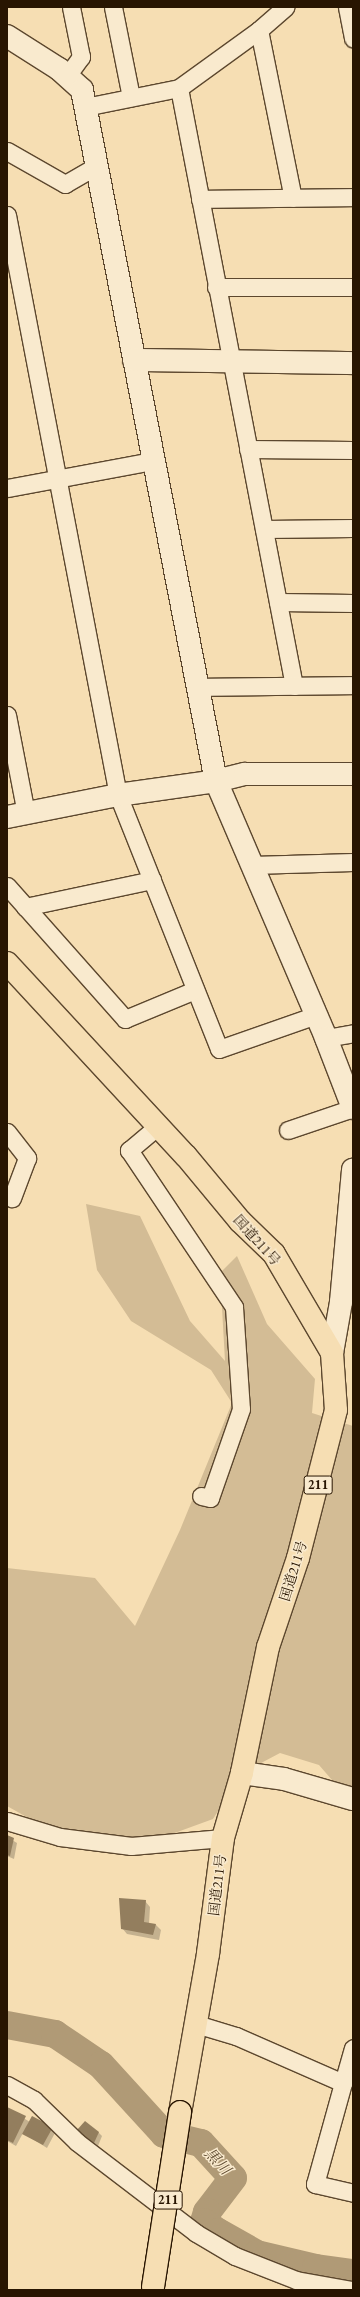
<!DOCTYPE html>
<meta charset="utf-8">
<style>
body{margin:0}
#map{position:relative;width:360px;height:2297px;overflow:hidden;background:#f6deb3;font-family:"EB Garamond","Noto Serif JP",serif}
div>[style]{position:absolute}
.green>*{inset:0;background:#d3bc95}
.shadow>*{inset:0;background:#0003}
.river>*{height:28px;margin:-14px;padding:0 14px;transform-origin:14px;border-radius:14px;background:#b09a76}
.building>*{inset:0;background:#937e5e}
.roads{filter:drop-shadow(1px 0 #5c472e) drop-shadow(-1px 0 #5c472e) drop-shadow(0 1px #5c472e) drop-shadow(0 -1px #5c472e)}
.street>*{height:17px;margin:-8.5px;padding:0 8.5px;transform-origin:8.5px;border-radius:8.5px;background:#f9eace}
.secondary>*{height:22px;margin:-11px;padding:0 11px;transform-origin:11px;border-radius:11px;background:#f9eace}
.highway>*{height:22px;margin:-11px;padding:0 11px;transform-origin:11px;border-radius:11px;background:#f6deb3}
.bridges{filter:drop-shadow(1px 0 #281501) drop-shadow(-1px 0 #281501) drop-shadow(0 1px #281501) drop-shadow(0 -1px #281501)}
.highway-bridge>*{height:22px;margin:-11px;padding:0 11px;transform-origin:11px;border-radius:11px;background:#f6deb3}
span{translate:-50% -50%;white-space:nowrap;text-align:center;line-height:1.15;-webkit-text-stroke:3px #f9eace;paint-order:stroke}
.shield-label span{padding:1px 3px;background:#f9eace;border:1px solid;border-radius:3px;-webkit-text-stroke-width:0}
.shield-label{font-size:13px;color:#281501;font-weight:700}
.street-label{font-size:14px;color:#281501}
.water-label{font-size:15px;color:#5e4a30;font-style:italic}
.frame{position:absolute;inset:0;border:8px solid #281501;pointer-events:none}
</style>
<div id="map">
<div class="green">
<i style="clip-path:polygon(86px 1204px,140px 1216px,190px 1321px,225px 1361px,220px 1273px,237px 1256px,267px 1324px,315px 1379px,312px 1413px,353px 1426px,353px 1800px,345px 1795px,319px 1765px,280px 1753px,242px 1773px,213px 1819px,128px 1850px,41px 1825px,7px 1806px,7px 1568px,95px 1578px,135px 1626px,180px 1530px,232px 1403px,211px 1370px,131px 1321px,97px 1270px)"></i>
</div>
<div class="shadow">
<i style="clip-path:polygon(7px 1837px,17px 1843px,14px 1859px,7px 1856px)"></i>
<i style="clip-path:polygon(145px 1901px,150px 1907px,149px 1924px,156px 1925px,161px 1930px,159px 1940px,127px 1934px,122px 1928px)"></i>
<i style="clip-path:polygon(7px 2108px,30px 2122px,32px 2117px,56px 2131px,47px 2148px,23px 2133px,16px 2146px,7px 2141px)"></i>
<i style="clip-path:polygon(98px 2132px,102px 2136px,98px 2146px,82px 2134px)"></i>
</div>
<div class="river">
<i style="left:7px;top:2025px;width:49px;rotate:10.6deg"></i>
<i style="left:55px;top:2034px;width:55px;rotate:34deg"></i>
<i style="left:101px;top:2065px;width:93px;rotate:47.6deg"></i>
<i style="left:164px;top:2134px;width:38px;rotate:14deg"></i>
<i style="left:201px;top:2143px;width:47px;rotate:47.6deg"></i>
<i style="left:233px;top:2178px;width:43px;rotate:127.4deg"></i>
<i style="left:207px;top:2212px;width:10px;rotate:107deg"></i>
<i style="left:204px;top:2222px;width:17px;rotate:36deg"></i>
<i style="left:218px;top:2232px;width:45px;rotate:29.4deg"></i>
<i style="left:257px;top:2254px;width:61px;rotate:13.3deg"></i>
<i style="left:316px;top:2268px;width:37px;rotate:8deg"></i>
</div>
<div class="building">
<i style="clip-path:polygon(7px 1835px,14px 1838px,10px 1856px,7px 1855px)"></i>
<i style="clip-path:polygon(119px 1898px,146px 1900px,144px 1922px,156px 1924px,153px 1935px,121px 1929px)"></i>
<i style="clip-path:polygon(7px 2107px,26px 2116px,13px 2143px,7px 2140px)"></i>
<i style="clip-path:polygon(32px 2116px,53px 2127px,43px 2145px,22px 2134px)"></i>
<i style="clip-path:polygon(85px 2121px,99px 2132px,94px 2143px,77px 2130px)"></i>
</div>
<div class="roads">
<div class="street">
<i style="left:113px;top:7px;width:92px;rotate:78.7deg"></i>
<i style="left:347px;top:7px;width:32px;rotate:79deg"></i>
<i style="left:259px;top:30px;width:171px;rotate:78.6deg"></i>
<i style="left:67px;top:76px;width:24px;rotate:-54deg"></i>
<i style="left:81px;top:57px;width:51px;rotate:-101.3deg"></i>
<i style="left:179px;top:88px;width:609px;rotate:79.11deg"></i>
<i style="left:85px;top:107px;width:96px;rotate:-11.4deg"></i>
<i style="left:179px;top:88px;width:99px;rotate:-35.9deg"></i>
<i style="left:259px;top:30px;width:35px;rotate:-41deg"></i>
<i style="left:7px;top:151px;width:67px;rotate:29.6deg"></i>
<i style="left:65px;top:184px;width:36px;rotate:-30deg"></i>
<i style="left:200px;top:199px;width:153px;rotate:-0.7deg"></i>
<i style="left:7px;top:215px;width:591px;rotate:79.17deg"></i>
<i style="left:118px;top:795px;width:273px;rotate:68.3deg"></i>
<i style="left:219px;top:1049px;width:103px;rotate:-19.3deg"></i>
<i style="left:216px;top:287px;width:137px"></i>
<i style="left:248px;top:449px;width:105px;rotate:0.5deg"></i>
<i style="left:7px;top:488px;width:148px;rotate:-10.5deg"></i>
<i style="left:264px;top:529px;width:89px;rotate:-0.6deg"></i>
<i style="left:278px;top:602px;width:75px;rotate:0.8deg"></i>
<i style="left:198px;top:687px;width:155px;rotate:-0.7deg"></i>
<i style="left:7px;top:715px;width:101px;rotate:79.1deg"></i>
<i style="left:252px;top:865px;width:101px;rotate:-1.7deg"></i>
<i style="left:7px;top:886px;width:178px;rotate:48.4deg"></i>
<i style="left:125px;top:1019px;width:76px;rotate:-22.5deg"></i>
<i style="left:25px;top:907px;width:130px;rotate:-12deg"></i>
<i style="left:326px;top:1038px;width:27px;rotate:-10deg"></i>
<i style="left:158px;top:1126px;width:38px;rotate:140deg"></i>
<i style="left:129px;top:1150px;width:189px;rotate:56.2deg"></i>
<i style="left:234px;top:1307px;width:102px;rotate:86.1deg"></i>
<i style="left:241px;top:1409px;width:94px;rotate:109.2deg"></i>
<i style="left:210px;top:1498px;width:9px;rotate:-167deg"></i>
<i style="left:288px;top:1130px;width:69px;rotate:-18.7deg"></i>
<i style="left:7px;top:1132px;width:33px;rotate:52deg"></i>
<i style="left:27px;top:1158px;width:43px;rotate:110.6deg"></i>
<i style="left:7px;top:1821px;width:55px;rotate:16.8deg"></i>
<i style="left:60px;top:1837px;width:72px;rotate:7.2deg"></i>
<i style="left:131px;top:1846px;width:92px;rotate:-5deg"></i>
<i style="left:196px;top:2024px;width:42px;rotate:16.7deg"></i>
<i style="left:236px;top:2036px;width:117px;rotate:23.7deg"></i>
<i style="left:343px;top:2083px;width:36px;rotate:-74deg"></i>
<i style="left:343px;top:2083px;width:105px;rotate:105.5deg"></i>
<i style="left:315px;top:2184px;width:39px;rotate:13deg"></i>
<i style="left:7px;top:2085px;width:31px;rotate:29deg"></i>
<i style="left:34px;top:2100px;width:60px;rotate:44.3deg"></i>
<i style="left:77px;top:2142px;width:150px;rotate:37.4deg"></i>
<i style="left:196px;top:2233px;width:45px;rotate:30.5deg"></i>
<i style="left:235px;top:2256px;width:66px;rotate:21.5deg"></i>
<i style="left:296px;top:2280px;width:57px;rotate:10.1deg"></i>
</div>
<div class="secondary">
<i style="left:7px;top:36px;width:62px;rotate:32.4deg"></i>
<i style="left:59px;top:69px;width:31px;rotate:42deg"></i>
<i style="left:82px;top:90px;width:704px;rotate:79.03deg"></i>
<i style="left:216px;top:781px;width:280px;rotate:66.8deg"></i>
<i style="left:326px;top:1038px;width:75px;rotate:68.9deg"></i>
<i style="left:134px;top:360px;width:219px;rotate:0.8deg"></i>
<i style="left:7px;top:817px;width:113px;rotate:-11.2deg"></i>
<i style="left:118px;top:795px;width:99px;rotate:-8.1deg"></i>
<i style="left:216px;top:781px;width:30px;rotate:-14deg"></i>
<i style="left:245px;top:774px;width:108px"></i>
<i style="left:332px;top:1353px;width:52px;rotate:-80deg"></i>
<i style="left:341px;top:1302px;width:133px;rotate:-84.8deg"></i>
<i style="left:242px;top:1773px;width:42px;rotate:8.1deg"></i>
<i style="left:284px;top:1779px;width:72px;rotate:16.2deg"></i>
</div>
<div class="highway">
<i style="left:7px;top:963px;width:263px;rotate:47.2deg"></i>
<i style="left:186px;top:1156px;width:85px;rotate:50.3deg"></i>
<i style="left:240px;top:1221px;width:47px;rotate:44.1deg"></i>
<i style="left:274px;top:1254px;width:115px;rotate:59.6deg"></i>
<i style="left:332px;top:1353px;width:57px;rotate:86deg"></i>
<i style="left:336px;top:1410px;width:153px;rotate:104.4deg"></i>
<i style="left:298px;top:1558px;width:94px;rotate:108.6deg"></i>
<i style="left:268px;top:1647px;width:129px;rotate:101.7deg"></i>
<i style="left:242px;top:1773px;width:68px;rotate:106.3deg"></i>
<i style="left:223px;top:1838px;width:117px;rotate:97.4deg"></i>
<i style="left:208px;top:1954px;width:160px;rotate:100deg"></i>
</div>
</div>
<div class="bridges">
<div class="highway-bridge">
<i style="left:153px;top:2287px;width:177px;rotate:-81.2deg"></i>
</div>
</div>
<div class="shield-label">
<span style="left:318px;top:1485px">211</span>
<span style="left:168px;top:2200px">211</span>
</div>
<div class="street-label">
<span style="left:257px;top:1240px;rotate:48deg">国道211号</span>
<span style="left:293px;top:1571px;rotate:-73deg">国道211号</span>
<span style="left:217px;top:1885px;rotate:-83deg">国道211号</span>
</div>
<div class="water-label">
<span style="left:218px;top:2161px;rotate:47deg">黒川</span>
</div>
<div class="frame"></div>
</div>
